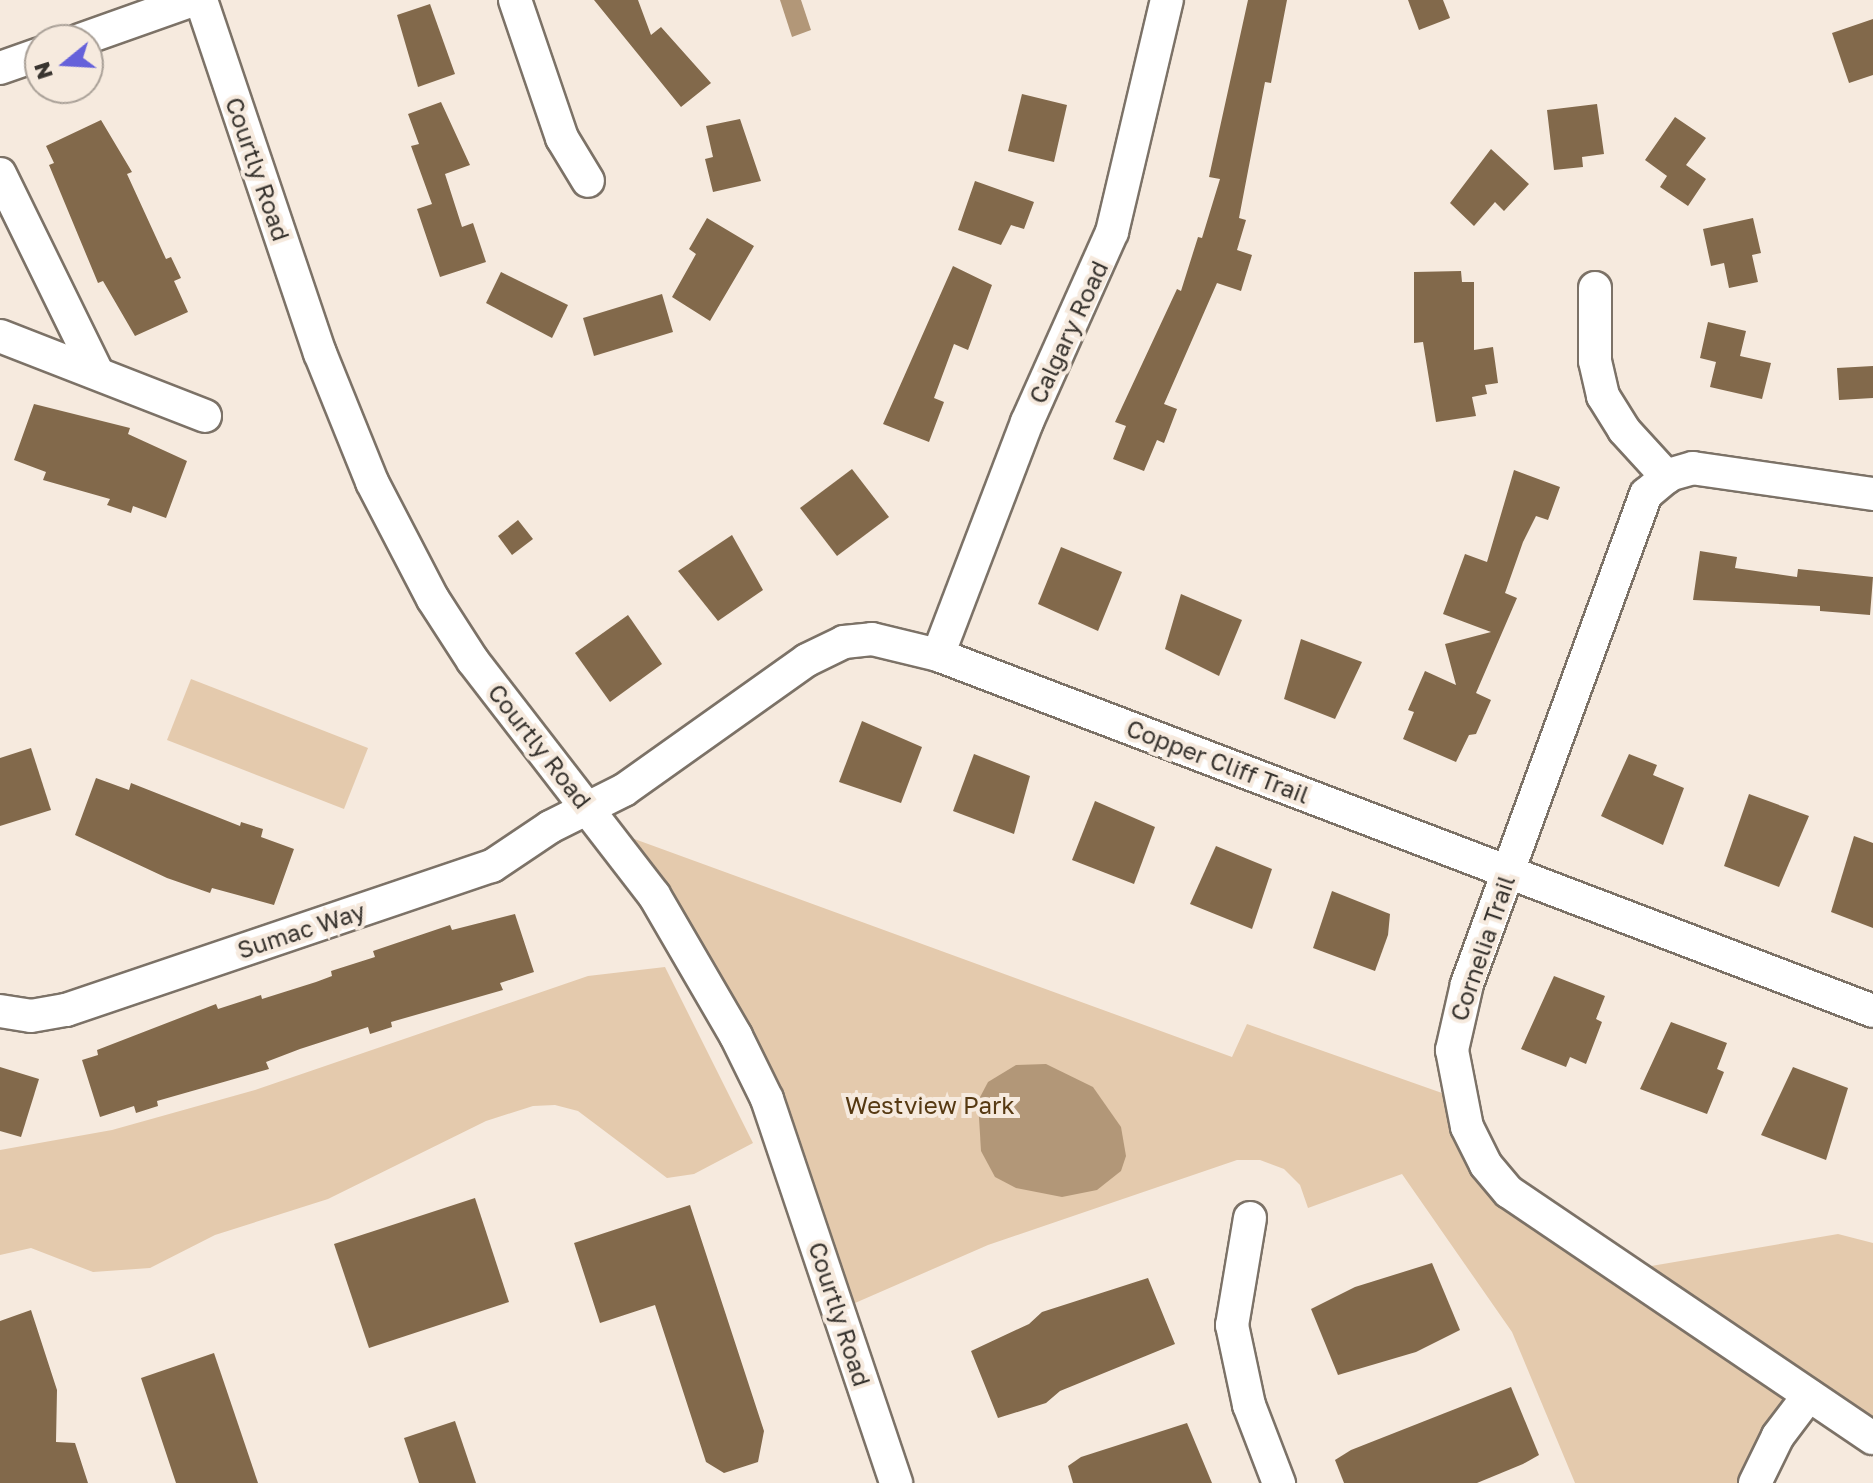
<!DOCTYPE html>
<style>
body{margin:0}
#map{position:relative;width:1873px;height:1483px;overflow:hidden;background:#f6eade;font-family:"Golos Text",sans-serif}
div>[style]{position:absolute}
.green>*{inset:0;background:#e4caad}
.water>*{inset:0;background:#b29778}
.building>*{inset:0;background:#82694b}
.roads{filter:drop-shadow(2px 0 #7c7267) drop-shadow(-2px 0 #7c7267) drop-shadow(0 2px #7c7267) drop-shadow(0 -2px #7c7267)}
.minor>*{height:32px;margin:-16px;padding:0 16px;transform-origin:16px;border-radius:16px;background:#fff}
span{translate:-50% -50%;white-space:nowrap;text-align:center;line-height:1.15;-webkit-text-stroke:8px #f6eade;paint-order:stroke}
.street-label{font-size:24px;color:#38342f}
.park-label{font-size:24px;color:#563912}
.north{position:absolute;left:24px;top:24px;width:80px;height:80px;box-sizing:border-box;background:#f6eade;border:2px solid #aaa198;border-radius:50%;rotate:252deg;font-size:22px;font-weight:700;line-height:32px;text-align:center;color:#38342f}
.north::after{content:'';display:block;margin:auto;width:28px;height:36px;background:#6561da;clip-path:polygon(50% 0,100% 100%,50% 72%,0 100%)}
</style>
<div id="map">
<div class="green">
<i style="clip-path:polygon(191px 679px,368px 748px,344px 809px,167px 740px)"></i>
<i style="clip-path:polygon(607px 829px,1232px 1057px,1247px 1024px,1459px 1099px,1486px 1165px,1622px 1271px,1838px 1234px,1873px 1243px,1873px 1438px,1809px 1395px,1755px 1483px,1575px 1483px,1512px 1332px,1402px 1174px,1308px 1208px,1300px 1185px,1284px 1169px,1260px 1160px,1237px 1160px,988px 1245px,839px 1310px,792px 1169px)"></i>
<i style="clip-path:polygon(665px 967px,753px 1143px,694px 1174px,667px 1178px,578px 1111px,555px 1105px,533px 1106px,486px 1121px,328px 1199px,215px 1235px,150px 1268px,93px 1272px,31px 1248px,0 1255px,0 1150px,112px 1130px,255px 1090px,588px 976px)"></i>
</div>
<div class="water">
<i style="clip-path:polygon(780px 0,801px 0,811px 30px,792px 37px)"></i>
<i style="clip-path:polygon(1046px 1064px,1093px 1087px,1121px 1127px,1126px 1156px,1121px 1171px,1097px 1190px,1062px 1197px,1016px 1188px,995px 1177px,981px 1151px,978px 1101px,988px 1082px,1016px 1065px)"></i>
</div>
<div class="building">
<i style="clip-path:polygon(594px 0,638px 0,651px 35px,661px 27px,711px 83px,681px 107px)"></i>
<i style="clip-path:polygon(1248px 0,1287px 0,1271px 83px,1265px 82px,1239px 218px,1246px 220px,1237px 250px,1252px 255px,1241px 291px,1217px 283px,1164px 404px,1177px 409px,1164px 443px,1157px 440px,1144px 471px,1113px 459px,1126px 426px,1115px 422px,1177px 289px,1181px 291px,1198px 237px,1202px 238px,1220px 179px,1209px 177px)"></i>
<i style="clip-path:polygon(1408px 0,1443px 0,1450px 18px,1419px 30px)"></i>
<i style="clip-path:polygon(430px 4px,455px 74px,418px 87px,397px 15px)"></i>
<i style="clip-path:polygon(1873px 19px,1873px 75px,1849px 83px,1832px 33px)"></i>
<i style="clip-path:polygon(1022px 94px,1067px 105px,1054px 162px,1008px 151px)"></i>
<i style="clip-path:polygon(441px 102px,470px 165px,445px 174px,462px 227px,473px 223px,486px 262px,440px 277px,417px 209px,432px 204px,411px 146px,419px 144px,408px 114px)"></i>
<i style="clip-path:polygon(1597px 104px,1604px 154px,1582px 157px,1583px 167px,1554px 170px,1547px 110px)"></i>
<i style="clip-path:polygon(1675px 117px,1706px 138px,1686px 165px,1706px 179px,1688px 206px,1660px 187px,1667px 176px,1645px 160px)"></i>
<i style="clip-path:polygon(740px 119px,761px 181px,713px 192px,705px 159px,713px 157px,706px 126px)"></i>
<i style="clip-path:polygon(101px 120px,132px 172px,127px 174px,166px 259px,171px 257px,181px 278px,174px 281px,188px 312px,135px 336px,103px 281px,98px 283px,49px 165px,54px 163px,46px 146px)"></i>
<i style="clip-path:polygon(1491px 149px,1529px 184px,1504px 211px,1495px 202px,1474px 226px,1450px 203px)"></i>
<i style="clip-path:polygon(975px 181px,1034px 202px,1024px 229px,1011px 225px,1001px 245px,958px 230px)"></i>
<i style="clip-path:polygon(707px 218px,754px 246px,710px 321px,672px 297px,696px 254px,689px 249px)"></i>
<i style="clip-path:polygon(1753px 218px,1761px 253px,1752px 255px,1758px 282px,1729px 288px,1724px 263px,1711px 266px,1703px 229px)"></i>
<i style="clip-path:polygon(953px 266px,992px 285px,968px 350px,954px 344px,934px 398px,944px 402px,929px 442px,883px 424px)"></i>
<i style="clip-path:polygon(1461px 271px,1462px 282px,1474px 282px,1474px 350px,1493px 347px,1498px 383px,1485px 385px,1487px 394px,1472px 397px,1476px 416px,1436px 422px,1423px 342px,1414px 343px,1414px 272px)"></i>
<i style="clip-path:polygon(501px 272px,568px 305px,552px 338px,486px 303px)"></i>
<i style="clip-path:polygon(662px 294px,673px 332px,594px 356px,583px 318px)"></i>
<i style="clip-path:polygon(1708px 322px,1746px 331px,1740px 356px,1771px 363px,1762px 399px,1710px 387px,1716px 362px,1700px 358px)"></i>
<i style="clip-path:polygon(1873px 366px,1873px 398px,1839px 400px,1837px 368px)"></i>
<i style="clip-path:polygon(34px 404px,130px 428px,128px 434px,187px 461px,166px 518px,133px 506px,131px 513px,107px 505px,110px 499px,43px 480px,46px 472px,14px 460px)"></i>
<i style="clip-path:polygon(852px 469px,889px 517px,837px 556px,800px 508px)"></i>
<i style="clip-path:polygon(1514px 470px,1560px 487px,1548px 520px,1536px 516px,1523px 542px,1505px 593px,1517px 598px,1476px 693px,1491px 700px,1476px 734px,1469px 735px,1456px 762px,1403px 739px,1414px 712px,1408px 710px,1425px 671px,1456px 685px,1445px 644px,1491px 632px,1443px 614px,1465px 554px,1487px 562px)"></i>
<i style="clip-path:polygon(518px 520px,533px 539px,512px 555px,498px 536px)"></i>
<i style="clip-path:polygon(732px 535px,763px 590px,718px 621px,678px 571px)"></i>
<i style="clip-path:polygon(1061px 547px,1122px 572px,1098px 631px,1038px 604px)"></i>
<i style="clip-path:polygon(1700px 551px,1737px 557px,1735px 568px,1797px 577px,1798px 569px,1873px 577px,1870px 615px,1820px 611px,1820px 606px,1693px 600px)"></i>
<i style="clip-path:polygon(1181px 594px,1242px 620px,1219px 676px,1165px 649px)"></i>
<i style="clip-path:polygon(628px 615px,662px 664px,610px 702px,575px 653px)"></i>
<i style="clip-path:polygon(1301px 639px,1362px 662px,1335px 719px,1284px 699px)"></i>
<i style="clip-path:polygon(862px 721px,922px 747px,901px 803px,839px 782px)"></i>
<i style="clip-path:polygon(31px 748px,51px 810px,0 826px,0 758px)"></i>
<i style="clip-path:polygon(974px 754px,1030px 776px,1014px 834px,953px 811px)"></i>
<i style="clip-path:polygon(1629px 754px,1657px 765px,1653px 775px,1684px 788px,1663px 845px,1601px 816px)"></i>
<i style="clip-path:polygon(96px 778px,129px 790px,131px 783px,240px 826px,241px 822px,263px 829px,261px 837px,294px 849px,274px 905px,212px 888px,210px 893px,167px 878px,75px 835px)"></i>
<i style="clip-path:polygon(1749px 794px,1809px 816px,1779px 887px,1724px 866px)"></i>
<i style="clip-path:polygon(1095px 801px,1155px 827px,1134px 884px,1072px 860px)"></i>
<i style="clip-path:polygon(1854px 836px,1873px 843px,1873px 928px,1831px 912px)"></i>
<i style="clip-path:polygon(1216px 846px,1272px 869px,1252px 929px,1190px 904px)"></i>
<i style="clip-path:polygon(1332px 891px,1390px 914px,1388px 935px,1375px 971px,1313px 948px)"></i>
<i style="clip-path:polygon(515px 914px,534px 972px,500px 983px,503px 990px,391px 1022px,392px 1027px,370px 1034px,368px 1027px,300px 1049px,266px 1062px,269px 1069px,157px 1101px,158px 1106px,136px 1113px,134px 1106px,100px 1117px,82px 1060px,98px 1055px,97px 1050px,216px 1004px,218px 1009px,261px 995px,262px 999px,316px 982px,332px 976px,331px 971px,375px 957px,373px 951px,450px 925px,452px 930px)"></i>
<i style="clip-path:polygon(1554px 976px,1605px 996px,1596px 1019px,1602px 1022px,1586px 1064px,1570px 1057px,1566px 1067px,1521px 1049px)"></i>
<i style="clip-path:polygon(1671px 1022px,1727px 1043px,1717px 1069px,1724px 1072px,1707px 1114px,1640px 1089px)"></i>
<i style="clip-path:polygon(0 1067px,39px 1079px,21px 1137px,0 1131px)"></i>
<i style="clip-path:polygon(1793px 1067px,1848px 1088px,1826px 1160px,1761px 1135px)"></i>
<i style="clip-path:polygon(475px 1198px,509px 1302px,369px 1348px,334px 1244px)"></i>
<i style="clip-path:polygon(690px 1205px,764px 1431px,758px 1462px,724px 1473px,706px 1462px,655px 1305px,600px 1323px,574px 1243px)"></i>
<i style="clip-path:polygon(1432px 1263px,1460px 1330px,1416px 1352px,1338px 1375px,1311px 1309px,1355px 1287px)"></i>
<i style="clip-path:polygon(1148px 1278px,1175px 1344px,1060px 1391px,1046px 1403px,998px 1418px,971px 1351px,1029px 1324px,1042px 1312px)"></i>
<i style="clip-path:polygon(31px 1310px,57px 1390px,56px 1442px,75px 1443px,88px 1483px,0 1483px,0 1321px)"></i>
<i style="clip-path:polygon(214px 1353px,258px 1483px,176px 1483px,141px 1378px)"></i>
<i style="clip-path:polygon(1511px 1387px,1539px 1455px,1523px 1464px,1477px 1483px,1344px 1483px,1335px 1460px,1351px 1450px)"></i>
<i style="clip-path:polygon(455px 1421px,476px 1483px,419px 1483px,404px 1438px)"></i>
<i style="clip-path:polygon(1187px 1423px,1212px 1483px,1073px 1483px,1068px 1466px,1081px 1457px)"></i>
</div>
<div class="roads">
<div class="minor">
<i style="left:201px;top:0;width:373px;rotate:71.4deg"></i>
<i style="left:320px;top:353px;width:139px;rotate:68deg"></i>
<i style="left:372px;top:482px;width:132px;rotate:62.5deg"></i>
<i style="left:433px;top:599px;width:74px;rotate:57.2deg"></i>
<i style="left:473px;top:661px;width:296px;rotate:52.3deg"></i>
<i style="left:654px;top:895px;width:163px;rotate:59.8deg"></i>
<i style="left:736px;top:1036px;width:70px;rotate:63.8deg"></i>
<i style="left:767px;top:1099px;width:405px;rotate:71.4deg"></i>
<i style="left:515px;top:0;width:146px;rotate:71.2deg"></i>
<i style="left:562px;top:138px;width:50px;rotate:58.8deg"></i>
<i style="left:80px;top:40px;width:120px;rotate:-19.5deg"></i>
<i style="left:0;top:68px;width:42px;rotate:-19.3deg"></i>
<i style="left:0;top:174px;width:220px;rotate:63.9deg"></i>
<i style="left:1595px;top:288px;width:73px;rotate:90deg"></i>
<i style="left:1595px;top:361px;width:36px;rotate:77deg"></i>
<i style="left:1603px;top:396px;width:40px;rotate:58deg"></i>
<i style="left:1624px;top:430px;width:64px;rotate:47.5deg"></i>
<i style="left:0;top:336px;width:220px;rotate:21.3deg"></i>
<i style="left:1873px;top:494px;width:182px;rotate:-171.8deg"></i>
<i style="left:1693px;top:468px;width:25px;rotate:164deg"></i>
<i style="left:1669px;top:475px;width:30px;rotate:140deg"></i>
<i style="left:1646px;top:494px;width:522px;rotate:110.07deg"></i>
<i style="left:1467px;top:984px;width:68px;rotate:102.8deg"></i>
<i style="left:1452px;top:1050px;width:78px;rotate:79deg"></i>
<i style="left:1467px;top:1127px;width:42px;rotate:63.4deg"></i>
<i style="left:1486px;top:1165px;width:35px;rotate:50deg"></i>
<i style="left:1509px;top:1192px;width:439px;rotate:34.1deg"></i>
<i style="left:938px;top:655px;width:249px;rotate:-69.1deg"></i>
<i style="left:1027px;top:422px;width:208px;rotate:-65.9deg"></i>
<i style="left:1112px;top:232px;width:238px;rotate:-76.7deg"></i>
<i style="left:0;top:1011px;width:31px;rotate:9deg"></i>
<i style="left:31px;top:1016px;width:36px;rotate:-10deg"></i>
<i style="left:66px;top:1010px;width:450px;rotate:-18.7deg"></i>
<i style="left:492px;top:866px;width:70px;rotate:-33.9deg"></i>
<i style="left:550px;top:827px;width:83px;rotate:-26.6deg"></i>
<i style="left:624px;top:790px;width:224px;rotate:-35.4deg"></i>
<i style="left:807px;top:660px;width:41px;rotate:-25.9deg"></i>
<i style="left:844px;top:642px;width:28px;rotate:-6deg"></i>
<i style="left:872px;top:639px;width:68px;rotate:13.6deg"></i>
<i style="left:938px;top:655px;width:1000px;rotate:20.84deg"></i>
<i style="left:1250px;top:1218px;width:109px;rotate:99.5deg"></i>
<i style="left:1232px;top:1325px;width:82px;rotate:78deg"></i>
<i style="left:1249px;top:1405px;width:84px;rotate:69deg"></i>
<i style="left:1755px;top:1483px;width:52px;rotate:-63.9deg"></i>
<i style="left:1778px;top:1436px;width:51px;rotate:-52.9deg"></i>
</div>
</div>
<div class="street-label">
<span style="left:258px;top:169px;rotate:71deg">Courtly Road</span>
<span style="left:1068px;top:332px;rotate:-65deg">Calgary Road</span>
<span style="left:540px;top:746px;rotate:52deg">Courtly Road</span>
<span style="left:1218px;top:761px;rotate:21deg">Copper Cliff Trail</span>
<span style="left:301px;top:930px;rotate:-18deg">Sumac Way</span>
<span style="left:1482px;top:948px;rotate:-71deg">Cornelia Trail</span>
<span style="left:840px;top:1314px;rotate:72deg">Courtly Road</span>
</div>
<div class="park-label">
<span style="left:930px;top:1105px">Westview Park</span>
</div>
<div class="north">N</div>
</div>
